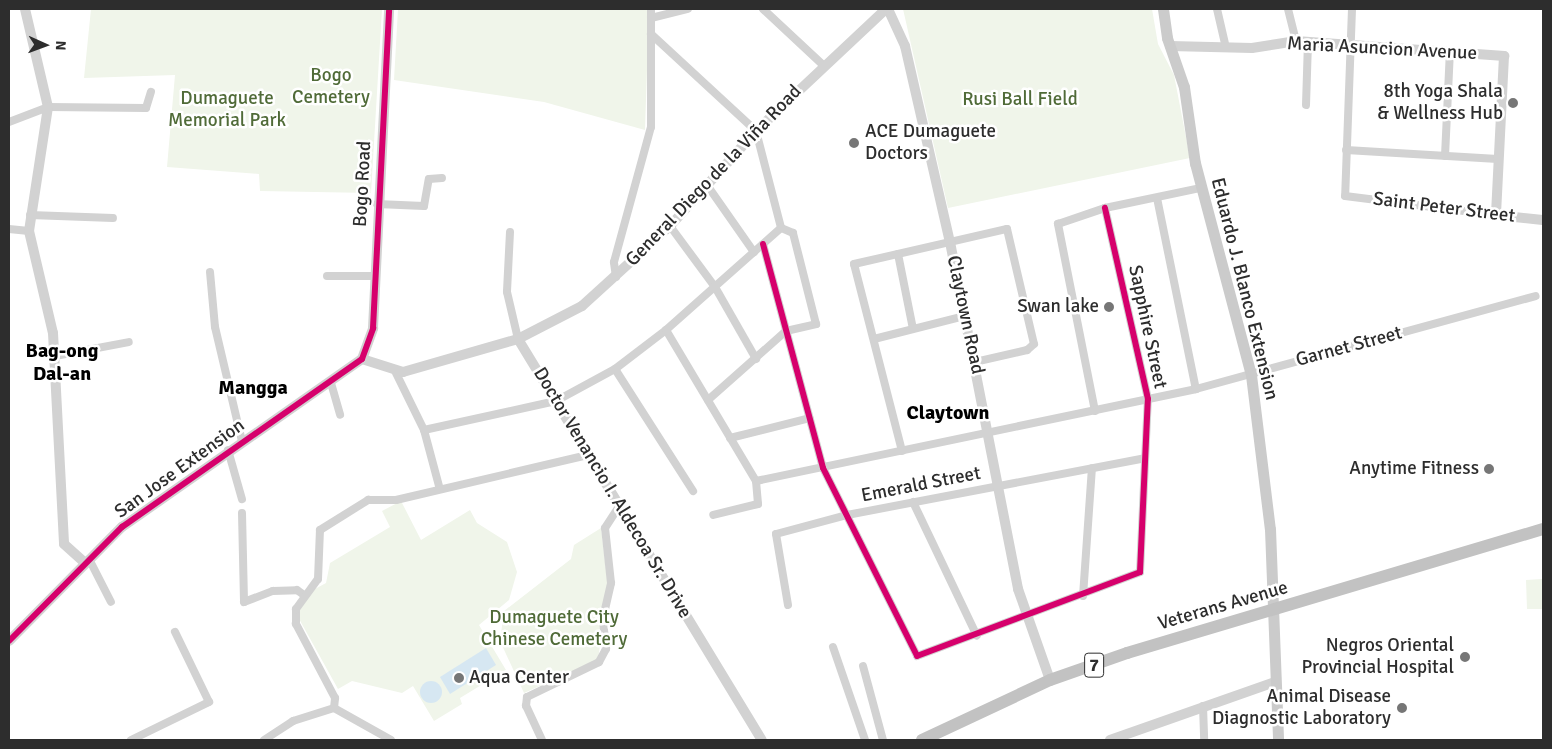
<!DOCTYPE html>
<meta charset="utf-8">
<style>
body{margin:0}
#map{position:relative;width:1552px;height:749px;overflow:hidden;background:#fff;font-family:Signika,sans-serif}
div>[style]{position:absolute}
.green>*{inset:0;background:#f0f5ea}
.water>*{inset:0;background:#d6e7f2}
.round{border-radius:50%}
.minor>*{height:8px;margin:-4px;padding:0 4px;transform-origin:4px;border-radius:4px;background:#d2d2d2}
.tertiary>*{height:10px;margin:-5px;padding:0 5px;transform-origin:5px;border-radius:5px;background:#d2d2d2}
.secondary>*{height:11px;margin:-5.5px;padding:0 5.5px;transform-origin:5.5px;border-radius:5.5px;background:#cbcbcb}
.trunk>*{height:12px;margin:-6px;padding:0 6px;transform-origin:6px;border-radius:6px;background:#c2c2c2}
.cycleway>*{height:6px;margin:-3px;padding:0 3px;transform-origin:3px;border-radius:3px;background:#d6006c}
.dots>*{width:14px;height:14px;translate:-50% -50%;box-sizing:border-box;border:2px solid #fff;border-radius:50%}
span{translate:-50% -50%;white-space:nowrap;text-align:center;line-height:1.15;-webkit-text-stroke:5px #fff;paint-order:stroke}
.shield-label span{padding:1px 4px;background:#fff;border:1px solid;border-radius:4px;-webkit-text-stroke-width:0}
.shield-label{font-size:18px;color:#2d2d2d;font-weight:700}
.street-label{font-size:19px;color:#2d2d2d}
.park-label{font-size:19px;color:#506b38}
.poi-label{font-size:19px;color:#2d2d2d}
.right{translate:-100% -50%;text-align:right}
.left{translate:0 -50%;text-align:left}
.neighbourhood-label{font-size:20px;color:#000;font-weight:700}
.frame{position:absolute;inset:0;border:10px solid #2d2d2d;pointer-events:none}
.north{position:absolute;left:20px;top:20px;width:50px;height:50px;-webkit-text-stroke:4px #fff;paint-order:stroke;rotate:92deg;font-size:14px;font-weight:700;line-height:20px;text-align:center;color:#2d2d2d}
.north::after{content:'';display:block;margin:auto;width:18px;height:22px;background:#2d2d2d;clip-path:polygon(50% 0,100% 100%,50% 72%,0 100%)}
</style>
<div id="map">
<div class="green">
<i style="clip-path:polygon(91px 9px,382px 9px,371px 193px,260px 191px,259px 174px,167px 167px,175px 75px,84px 78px)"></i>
<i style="clip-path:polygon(398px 9px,649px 9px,645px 130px,544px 102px,394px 80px)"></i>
<i style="clip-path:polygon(903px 9px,1152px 9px,1158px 44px,1174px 75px,1190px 158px,948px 208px)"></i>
<i style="clip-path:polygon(401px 501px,421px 540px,470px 510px,477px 523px,507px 542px,517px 572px,509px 600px,479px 625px,506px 670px,460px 698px,462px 704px,434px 721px,413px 686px,402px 693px,352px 681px,338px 689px,298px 617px,304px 595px,326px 583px,330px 563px,390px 527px,382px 511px)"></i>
<i style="clip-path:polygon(601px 528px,608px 587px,598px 660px,524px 693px,500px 641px,504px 611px,571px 559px,574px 545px)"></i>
<i style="clip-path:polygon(1542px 579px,1543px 609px,1527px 609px,1526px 580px)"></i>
</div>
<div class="water">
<i style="clip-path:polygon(486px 648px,496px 665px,450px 694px,440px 677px)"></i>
<i class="round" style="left:420px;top:681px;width:22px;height:22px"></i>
</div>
<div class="minor">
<i style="left:763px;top:9px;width:81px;rotate:43deg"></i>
<i style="left:1217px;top:9px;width:40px;rotate:77deg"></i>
<i style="left:1288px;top:9px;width:33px;rotate:76deg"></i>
<i style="left:1352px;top:9px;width:187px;rotate:92.1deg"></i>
<i style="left:1345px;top:196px;width:152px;rotate:7.2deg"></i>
<i style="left:651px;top:18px;width:38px;rotate:-14deg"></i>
<i style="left:651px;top:34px;width:143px;rotate:42.7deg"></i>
<i style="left:756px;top:131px;width:100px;rotate:75.5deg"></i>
<i style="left:1306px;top:105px;width:63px;rotate:-88.2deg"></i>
<i style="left:9px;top:122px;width:42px;rotate:-21deg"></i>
<i style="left:48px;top:107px;width:98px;rotate:0.6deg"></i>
<i style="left:146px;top:108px;width:17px;rotate:-73deg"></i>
<i style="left:1346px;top:150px;width:152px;rotate:3.4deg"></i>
<i style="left:1445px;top:156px;width:105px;rotate:-87.3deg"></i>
<i style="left:707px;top:185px;width:82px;rotate:55deg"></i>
<i style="left:1157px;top:198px;width:195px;rotate:78.5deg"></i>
<i style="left:377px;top:204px;width:47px;rotate:2.4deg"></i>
<i style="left:424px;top:206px;width:27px;rotate:-80deg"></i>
<i style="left:429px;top:179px;width:13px;rotate:-4deg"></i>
<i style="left:30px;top:215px;width:83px;rotate:2.1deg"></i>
<i style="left:670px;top:226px;width:76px;rotate:53.6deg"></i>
<i style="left:715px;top:287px;width:83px;rotate:60.3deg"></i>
<i style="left:9px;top:229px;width:20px;rotate:6deg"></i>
<i style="left:510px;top:232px;width:60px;rotate:92.9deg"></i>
<i style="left:507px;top:292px;width:48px;rotate:76.8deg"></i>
<i style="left:763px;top:244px;width:232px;rotate:75deg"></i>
<i style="left:823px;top:468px;width:210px;rotate:63.4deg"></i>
<i style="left:917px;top:656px;width:238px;rotate:-20.6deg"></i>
<i style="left:1140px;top:572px;width:173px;rotate:-87.4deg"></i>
<i style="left:1148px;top:399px;width:196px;rotate:-102.7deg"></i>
<i style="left:898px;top:254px;width:76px;rotate:78.7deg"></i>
<i style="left:210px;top:272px;width:55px;rotate:84.8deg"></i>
<i style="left:215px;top:327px;width:117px;rotate:76.7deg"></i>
<i style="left:327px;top:276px;width:47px"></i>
<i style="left:616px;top:277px;width:15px;rotate:-98deg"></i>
<i style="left:614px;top:262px;width:140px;rotate:-74.7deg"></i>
<i style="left:651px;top:127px;width:118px;rotate:-90deg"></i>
<i style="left:666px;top:330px;width:176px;rotate:59.2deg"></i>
<i style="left:756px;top:481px;width:23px;rotate:85deg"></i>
<i style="left:758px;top:504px;width:46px;rotate:166.3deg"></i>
<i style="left:874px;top:339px;width:94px;rotate:-14.2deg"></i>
<i style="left:55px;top:356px;width:75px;rotate:-10.7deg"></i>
<i style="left:615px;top:369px;width:145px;rotate:57.4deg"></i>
<i style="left:395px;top:371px;width:66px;rotate:63.8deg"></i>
<i style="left:424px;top:430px;width:58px;rotate:75deg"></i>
<i style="left:331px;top:383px;width:33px;rotate:74deg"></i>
<i style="left:708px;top:400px;width:104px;rotate:-41.5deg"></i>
<i style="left:786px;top:331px;width:31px;rotate:-13deg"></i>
<i style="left:816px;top:324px;width:94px;rotate:-104.2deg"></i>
<i style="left:793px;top:233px;width:13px;rotate:-157deg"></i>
<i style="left:1095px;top:411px;width:191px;rotate:-101.2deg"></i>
<i style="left:1058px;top:224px;width:50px;rotate:-18.8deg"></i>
<i style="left:1105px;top:208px;width:98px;rotate:-11.8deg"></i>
<i style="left:424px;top:430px;width:135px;rotate:-12.4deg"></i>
<i style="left:556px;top:401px;width:67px;rotate:-28.5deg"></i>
<i style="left:615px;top:369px;width:64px;rotate:-37.4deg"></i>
<i style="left:666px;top:330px;width:154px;rotate:-41.6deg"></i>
<i style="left:730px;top:438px;width:82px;rotate:-14deg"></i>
<i style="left:228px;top:450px;width:51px;rotate:74.1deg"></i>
<i style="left:902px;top:451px;width:193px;rotate:-104.4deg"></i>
<i style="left:854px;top:264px;width:157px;rotate:-12.9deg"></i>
<i style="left:1007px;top:229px;width:118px;rotate:76.8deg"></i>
<i style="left:1034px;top:344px;width:9px;rotate:139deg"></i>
<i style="left:1027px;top:350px;width:53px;rotate:167deg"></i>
<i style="left:756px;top:481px;width:450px;rotate:-11.8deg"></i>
<i style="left:1196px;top:389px;width:352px;rotate:-15.3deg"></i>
<i style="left:913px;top:502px;width:148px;rotate:64.5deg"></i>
<i style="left:242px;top:513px;width:89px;rotate:88.7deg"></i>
<i style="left:244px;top:602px;width:31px;rotate:-21deg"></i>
<i style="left:273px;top:591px;width:24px;rotate:-2deg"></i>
<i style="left:297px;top:590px;width:9px;rotate:36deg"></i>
<i style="left:89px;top:559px;width:48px;rotate:62.9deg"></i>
<i style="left:1083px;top:596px;width:128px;rotate:-86deg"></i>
<i style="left:788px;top:605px;width:72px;rotate:-99.6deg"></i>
<i style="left:776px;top:534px;width:73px;rotate:-15deg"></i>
<i style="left:847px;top:515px;width:303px;rotate:-10.8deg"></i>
<i style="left:833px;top:647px;width:98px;rotate:71deg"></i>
<i style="left:863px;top:666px;width:77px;rotate:74.9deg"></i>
<i style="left:1203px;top:706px;width:34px;rotate:88deg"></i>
<i style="left:334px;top:708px;width:10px;rotate:-84deg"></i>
<i style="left:335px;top:698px;width:84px;rotate:-117.8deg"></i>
<i style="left:296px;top:624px;width:15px;rotate:-90deg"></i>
<i style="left:296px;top:609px;width:37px;rotate:-54deg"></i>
<i style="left:318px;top:579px;width:49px;rotate:-87.7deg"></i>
<i style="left:320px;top:530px;width:57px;rotate:-32deg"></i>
<i style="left:368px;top:500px;width:28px"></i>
<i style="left:396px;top:500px;width:197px;rotate:-13.2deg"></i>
<i style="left:131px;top:740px;width:87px;rotate:-26deg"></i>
<i style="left:209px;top:702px;width:78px;rotate:-115.9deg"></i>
<i style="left:264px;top:740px;width:35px;rotate:-33deg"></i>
<i style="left:293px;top:721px;width:43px;rotate:-17.6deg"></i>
<i style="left:334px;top:708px;width:65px;rotate:29.3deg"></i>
<i style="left:542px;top:740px;width:38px;rotate:-115deg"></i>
<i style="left:526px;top:706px;width:9px;rotate:-84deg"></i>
<i style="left:527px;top:697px;width:80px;rotate:-25.9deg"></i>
<i style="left:599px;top:662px;width:15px;rotate:-62deg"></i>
<i style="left:606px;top:649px;width:31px;rotate:-96deg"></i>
<i style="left:603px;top:618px;width:36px;rotate:-77deg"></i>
<i style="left:611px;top:583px;width:55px;rotate:-96.2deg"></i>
<i style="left:605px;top:528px;width:27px;rotate:-57deg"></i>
</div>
<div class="tertiary">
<i style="left:25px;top:9px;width:101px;rotate:76.8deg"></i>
<i style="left:48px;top:107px;width:125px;rotate:98.7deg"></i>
<i style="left:29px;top:231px;width:105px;rotate:76.8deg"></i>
<i style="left:53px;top:333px;width:211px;rotate:87deg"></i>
<i style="left:64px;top:544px;width:28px;rotate:42deg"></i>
<i style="left:888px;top:9px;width:41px;rotate:65.3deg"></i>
<i style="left:905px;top:46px;width:201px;rotate:77.1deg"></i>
<i style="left:950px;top:242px;width:354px;rotate:78.9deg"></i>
<i style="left:1018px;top:589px;width:96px;rotate:70.6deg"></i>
<i style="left:1170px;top:46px;width:82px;rotate:1.4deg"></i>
<i style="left:1252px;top:48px;width:45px;rotate:-9deg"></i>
<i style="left:1296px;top:41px;width:209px;rotate:4.1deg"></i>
<i style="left:1504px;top:56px;width:159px;rotate:92.9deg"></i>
<i style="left:1496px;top:215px;width:47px;rotate:6.1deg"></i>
<i style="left:518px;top:339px;width:469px;rotate:58.7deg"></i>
<i style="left:362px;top:359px;width:43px;rotate:17.6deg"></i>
<i style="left:403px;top:372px;width:120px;rotate:-16deg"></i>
<i style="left:518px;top:339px;width:72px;rotate:-27.3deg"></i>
<i style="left:582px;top:306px;width:119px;rotate:-42.3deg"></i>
<i style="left:670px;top:226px;width:128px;rotate:-47.8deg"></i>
<i style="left:756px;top:131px;width:178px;rotate:-43.2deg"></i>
<i style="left:9px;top:641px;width:161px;rotate:-45.3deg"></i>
<i style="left:122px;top:527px;width:293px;rotate:-35deg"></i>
<i style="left:362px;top:359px;width:33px;rotate:-70deg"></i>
<i style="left:373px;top:328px;width:319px;rotate:-87.1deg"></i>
<i style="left:1110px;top:740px;width:175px;rotate:-19.4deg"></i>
</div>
<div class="secondary">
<i style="left:1163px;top:9px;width:29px;rotate:82deg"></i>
<i style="left:1167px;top:38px;width:52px;rotate:70.9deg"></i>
<i style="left:1184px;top:87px;width:77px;rotate:81.8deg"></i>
<i style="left:1195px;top:163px;width:219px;rotate:75.2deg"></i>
<i style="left:1251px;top:375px;width:155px;rotate:83deg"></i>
<i style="left:1270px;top:529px;width:211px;rotate:87.8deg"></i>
</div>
<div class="trunk">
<i style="left:922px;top:740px;width:141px;rotate:-25.1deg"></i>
<i style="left:1050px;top:680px;width:82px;rotate:-19.3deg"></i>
<i style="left:1127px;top:653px;width:434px;rotate:-16.6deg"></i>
</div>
<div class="cycleway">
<i style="left:763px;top:244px;width:232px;rotate:75deg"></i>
<i style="left:823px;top:468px;width:210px;rotate:63.4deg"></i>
<i style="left:917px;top:656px;width:238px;rotate:-20.6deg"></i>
<i style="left:1140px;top:572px;width:173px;rotate:-87.4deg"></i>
<i style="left:1148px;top:399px;width:196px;rotate:-102.7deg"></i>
<i style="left:9px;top:641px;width:161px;rotate:-45.3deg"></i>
<i style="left:122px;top:527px;width:293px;rotate:-35deg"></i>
<i style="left:362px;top:359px;width:33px;rotate:-70deg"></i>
<i style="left:373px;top:328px;width:319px;rotate:-87.1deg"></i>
</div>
<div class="dots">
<i style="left:1513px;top:103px;background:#767676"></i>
<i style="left:854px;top:143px;background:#767676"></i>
<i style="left:1109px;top:307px;background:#767676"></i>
<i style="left:1489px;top:469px;background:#767676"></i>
<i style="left:1465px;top:657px;background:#767676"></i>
<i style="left:459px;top:678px;background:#767676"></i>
<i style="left:1402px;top:708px;background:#767676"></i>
</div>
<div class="shield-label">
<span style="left:1094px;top:665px">7</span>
</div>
<div class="street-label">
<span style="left:1382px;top:49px;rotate:3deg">Maria Asuncion Avenue</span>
<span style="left:714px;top:176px;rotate:-46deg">General Diego de la Viña Road</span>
<span style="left:363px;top:184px;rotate:-87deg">Bogo Road</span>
<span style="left:1444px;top:208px;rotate:7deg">Saint Peter Street</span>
<span style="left:1244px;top:289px;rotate:76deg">Eduardo J. Blanco Extension</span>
<span style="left:965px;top:315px;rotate:78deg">Claytown Road</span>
<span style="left:1147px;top:327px;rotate:78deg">Sapphire Street</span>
<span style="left:1349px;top:347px;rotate:-15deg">Garnet Street</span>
<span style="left:180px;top:469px;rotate:-36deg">San Jose Extension</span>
<span style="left:921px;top:485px;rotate:-11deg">Emerald Street</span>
<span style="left:612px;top:493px;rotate:59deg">Doctor Venancio I. Aldecoa Sr. Drive</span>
<span style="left:1223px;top:606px;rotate:-16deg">Veterans Avenue</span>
</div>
<div class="park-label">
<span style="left:331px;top:87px">Bogo<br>Cemetery</span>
<span style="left:227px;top:110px">Dumaguete<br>Memorial Park</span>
<span style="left:1020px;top:100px">Rusi Ball Field</span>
<span style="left:554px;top:629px">Dumaguete City<br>Chinese Cemetery</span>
</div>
<div class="poi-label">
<span class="right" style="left:1503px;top:103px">8th Yoga Shala<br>&amp; Wellness Hub</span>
<span class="left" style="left:865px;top:143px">ACE Dumaguete<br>Doctors</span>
<span class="right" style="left:1099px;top:307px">Swan lake</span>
<span class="right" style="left:1479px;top:469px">Anytime Fitness</span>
<span class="right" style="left:1454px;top:657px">Negros Oriental<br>Provincial Hospital</span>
<span class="left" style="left:469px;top:678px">Aqua Center</span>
<span class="right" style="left:1391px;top:708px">Animal Disease<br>Diagnostic Laboratory</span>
</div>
<div class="neighbourhood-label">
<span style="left:62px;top:362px">Bag-ong<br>Dal-an</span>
<span style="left:253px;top:387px">Mangga</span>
<span style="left:948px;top:412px">Claytown</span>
</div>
<div class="frame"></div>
<div class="north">N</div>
</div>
